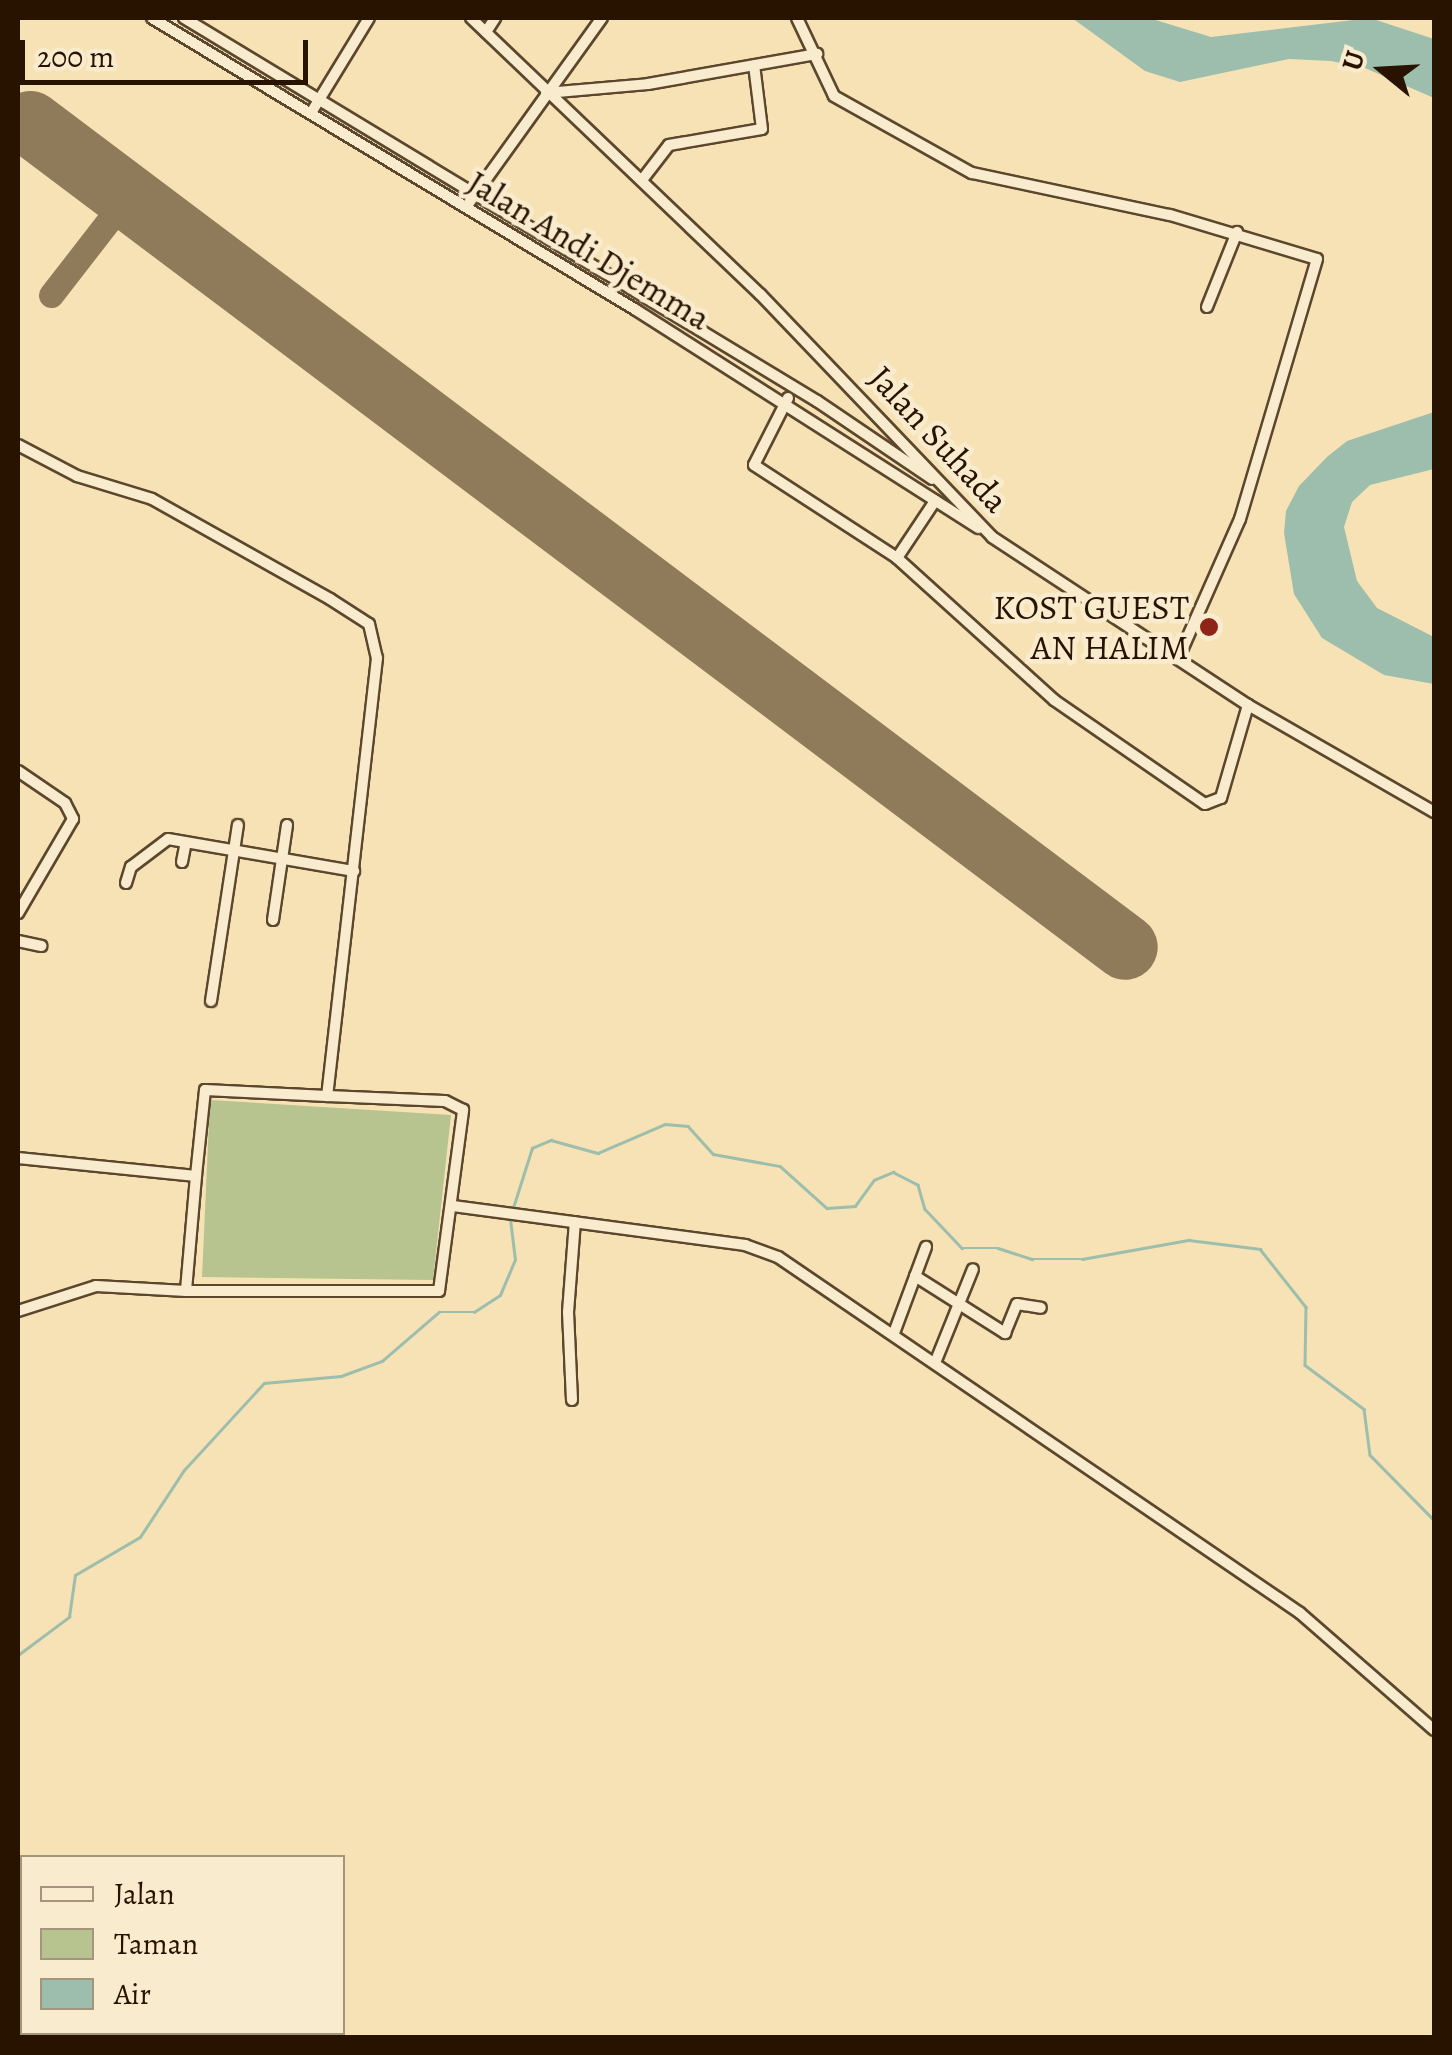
<!DOCTYPE html>
<style>
body{margin:0}
#map{position:relative;width:1452px;height:2055px;overflow:hidden;background:#f6e2b4;font-family:Alegreya,serif}
div>[style]{position:absolute}
.green>*{inset:0;background:#b8c490}
.water>*{inset:0;background:#9dbeac}
.stream>*{height:2.5px;margin:-1.25px;padding:0 1.25px;transform-origin:1.25px;border-radius:1.25px;background:#9dbeac}
.taxiway>*{height:25px;margin:-12.5px;padding:0 12.5px;transform-origin:12.5px;border-radius:12.5px;background:#8f7a5a}
.runway>*{height:65px;margin:-32.5px;padding:0 32.5px;transform-origin:32.5px;border-radius:32.5px;background:#8f7a5a}
.roads{filter:drop-shadow(2px 0 #5c472d) drop-shadow(-2px 0 #5c472d) drop-shadow(0 2px #5c472d) drop-shadow(0 -2px #5c472d)}
.minor>*{height:10px;margin:-5px;padding:0 5px;transform-origin:5px;border-radius:5px;background:#f9ecce}
.dots>*{width:28px;height:28px;translate:-50% -50%;box-sizing:border-box;border:5px solid #f9ecce;border-radius:50%}
span{translate:-50% -50%;white-space:nowrap;text-align:center;line-height:1.15;-webkit-text-stroke:9px #f9ecce;paint-order:stroke}
.street-label{font-size:35px;color:#281300}
.poi-label{font-size:35px;color:#281300}
.right{translate:-100% -50%;text-align:right}
.frame{position:absolute;inset:0;border:20px solid #281300;pointer-events:none}
.legend{position:absolute;left:20px;top:1855px;width:325px;height:180px;box-sizing:border-box;background:#f9ecce;border:2px solid #a5957c;margin:0;padding:12px 18px;list-style:none;font-size:30px;color:#281300}
.legend li{display:flex;align-items:center;gap:20px;height:50px}
.legend b{width:50px;border:2px solid #a5957c}
.north{position:absolute;left:1332px;top:20px;width:100px;height:100px;-webkit-text-stroke:8px #f9ecce;paint-order:stroke;rotate:288deg;font-size:28px;font-weight:700;line-height:40px;text-align:center;color:#281300}
.north::after{content:'';display:block;margin:auto;width:35px;height:45px;background:#281300;clip-path:polygon(50% 0,100% 100%,50% 72%,0 100%)}
.scale{position:absolute;left:20px;top:40px;width:288px;height:45px;box-sizing:border-box;border:5px solid #281300;border-top:0;padding-left:12px;font-size:30px;line-height:35px;white-space:nowrap;color:#281300;-webkit-text-stroke:8px #f9ecce;paint-order:stroke}
</style>
<div id="map">
<div class="green">
<i style="clip-path:polygon(210px 1100px,451px 1115px,433px 1280px,202px 1277px)"></i>
</div>
<div class="water">
<i style="clip-path:polygon(1072px 18px,1149px 18px,1211px 37px,1370px 18px,1434px 39px,1434px 98px,1365px 68px,1331px 61px,1289px 59px,1180px 82px,1145px 71px)"></i>
<i style="clip-path:polygon(1434px 412px,1434px 469px,1370px 485px,1352px 502px,1344px 527px,1357px 581px,1377px 608px,1434px 637px,1434px 684px,1384px 675px,1322px 638px,1294px 594px,1284px 533px,1286px 511px,1299px 486px,1327px 457px,1347px 441px)"></i>
</div>
<div class="stream">
<i style="left:512px;top:1211px;width:66px;rotate:-72.4deg"></i>
<i style="left:532px;top:1148px;width:21px;rotate:-23deg"></i>
<i style="left:551px;top:1140px;width:49px;rotate:15.5deg"></i>
<i style="left:598px;top:1153px;width:73px;rotate:-23.4deg"></i>
<i style="left:665px;top:1124px;width:23px;rotate:5deg"></i>
<i style="left:688px;top:1126px;width:38px;rotate:48deg"></i>
<i style="left:713px;top:1154px;width:68px;rotate:10.2deg"></i>
<i style="left:780px;top:1166px;width:63px;rotate:41.8deg"></i>
<i style="left:827px;top:1208px;width:28px;rotate:-4deg"></i>
<i style="left:855px;top:1206px;width:32px;rotate:-54deg"></i>
<i style="left:874px;top:1180px;width:21px;rotate:-23deg"></i>
<i style="left:893px;top:1172px;width:28px;rotate:27deg"></i>
<i style="left:918px;top:1185px;width:25px;rotate:74deg"></i>
<i style="left:925px;top:1209px;width:54px;rotate:46.5deg"></i>
<i style="left:962px;top:1248px;width:36px"></i>
<i style="left:998px;top:1248px;width:36px;rotate:18deg"></i>
<i style="left:1032px;top:1259px;width:50px"></i>
<i style="left:1082px;top:1259px;width:109px;rotate:-10.1deg"></i>
<i style="left:1189px;top:1240px;width:72px;rotate:7.2deg"></i>
<i style="left:1260px;top:1249px;width:74px;rotate:51.6deg"></i>
<i style="left:1306px;top:1307px;width:58px;rotate:91deg"></i>
<i style="left:1305px;top:1365px;width:74px;rotate:36.7deg"></i>
<i style="left:1364px;top:1409px;width:46px;rotate:82.6deg"></i>
<i style="left:1370px;top:1455px;width:91px;rotate:45.4deg"></i>
<i style="left:18px;top:1655px;width:64px;rotate:-36.7deg"></i>
<i style="left:69px;top:1617px;width:42px;rotate:-81.9deg"></i>
<i style="left:75px;top:1575px;width:75px;rotate:-30.3deg"></i>
<i style="left:140px;top:1537px;width:80px;rotate:-56.7deg"></i>
<i style="left:184px;top:1470px;width:118px;rotate:-47.4deg"></i>
<i style="left:264px;top:1383px;width:77px;rotate:-5.2deg"></i>
<i style="left:341px;top:1376px;width:44px;rotate:-20.1deg"></i>
<i style="left:382px;top:1361px;width:75px;rotate:-40.7deg"></i>
<i style="left:439px;top:1312px;width:35px"></i>
<i style="left:474px;top:1312px;width:31px;rotate:-33deg"></i>
<i style="left:500px;top:1295px;width:38px;rotate:-67deg"></i>
<i style="left:515px;top:1260px;width:41px;rotate:-97deg"></i>
</div>
<div class="taxiway">
<i style="left:51px;top:295px;width:124px;rotate:-52.2deg"></i>
</div>
<div class="runway">
<i style="left:30px;top:123px;width:1370px;rotate:36.96deg"></i>
</div>
<div class="roads">
<div class="minor">
<i style="left:152px;top:18px;width:565px;rotate:31.1deg"></i>
<i style="left:636px;top:310px;width:406px;rotate:32.5deg"></i>
<i style="left:184px;top:18px;width:740px;rotate:31.18deg"></i>
<i style="left:817px;top:401px;width:139px;rotate:34.1deg"></i>
<i style="left:471px;top:18px;width:400px;rotate:43.7deg"></i>
<i style="left:760px;top:294px;width:336px;rotate:46.3deg"></i>
<i style="left:992px;top:537px;width:306px;rotate:33.3deg"></i>
<i style="left:1248px;top:705px;width:215px;rotate:29.9deg"></i>
<i style="left:797px;top:18px;width:86px;rotate:64.6deg"></i>
<i style="left:834px;top:96px;width:158px;rotate:29.2deg"></i>
<i style="left:972px;top:173px;width:202px;rotate:12deg"></i>
<i style="left:1170px;top:215px;width:153px;rotate:16.7deg"></i>
<i style="left:1317px;top:259px;width:271px;rotate:106.5deg"></i>
<i style="left:1240px;top:519px;width:153px;rotate:113.9deg"></i>
<i style="left:486px;top:32px;width:17px;rotate:-57deg"></i>
<i style="left:546px;top:93px;width:102px;rotate:-5deg"></i>
<i style="left:648px;top:84px;width:172px;rotate:-10.1deg"></i>
<i style="left:311px;top:113px;width:111px;rotate:-58.6deg"></i>
<i style="left:642px;top:180px;width:44px;rotate:-52.4deg"></i>
<i style="left:669px;top:145px;width:94px;rotate:-9.8deg"></i>
<i style="left:762px;top:129px;width:64px;rotate:-97.1deg"></i>
<i style="left:466px;top:207px;width:233px;rotate:-54.3deg"></i>
<i style="left:1207px;top:307px;width:81px;rotate:-68.2deg"></i>
<i style="left:788px;top:398px;width:75px;rotate:116.9deg"></i>
<i style="left:754px;top:465px;width:171px;rotate:33deg"></i>
<i style="left:897px;top:558px;width:212px;rotate:42.1deg"></i>
<i style="left:1054px;top:700px;width:183px;rotate:34.6deg"></i>
<i style="left:1205px;top:804px;width:17px;rotate:-21deg"></i>
<i style="left:1221px;top:798px;width:97px;rotate:-73.8deg"></i>
<i style="left:18px;top:445px;width:67px;rotate:27.7deg"></i>
<i style="left:77px;top:476px;width:78px;rotate:17deg"></i>
<i style="left:152px;top:499px;width:204px;rotate:29.3deg"></i>
<i style="left:330px;top:599px;width:46px;rotate:32.7deg"></i>
<i style="left:369px;top:624px;width:35px;rotate:77deg"></i>
<i style="left:377px;top:658px;width:441px;rotate:96.5deg"></i>
<i style="left:327px;top:1096px;width:122px;rotate:-177.2deg"></i>
<i style="left:205px;top:1090px;width:86px;rotate:96deg"></i>
<i style="left:196px;top:1176px;width:179px;rotate:-174.2deg"></i>
<i style="left:897px;top:558px;width:69px;rotate:-56.3deg"></i>
<i style="left:18px;top:771px;width:57px;rotate:34.2deg"></i>
<i style="left:65px;top:803px;width:18px;rotate:63deg"></i>
<i style="left:73px;top:819px;width:109px;rotate:120.3deg"></i>
<i style="left:182px;top:862px;width:20px;rotate:-79deg"></i>
<i style="left:126px;top:883px;width:17px;rotate:-73deg"></i>
<i style="left:131px;top:867px;width:46px;rotate:-37.1deg"></i>
<i style="left:168px;top:839px;width:189px;rotate:9.8deg"></i>
<i style="left:273px;top:920px;width:96px;rotate:-81.6deg"></i>
<i style="left:18px;top:941px;width:24px;rotate:12deg"></i>
<i style="left:211px;top:1001px;width:178px;rotate:-81.3deg"></i>
<i style="left:196px;top:1176px;width:115px;rotate:95deg"></i>
<i style="left:186px;top:1291px;width:253px"></i>
<i style="left:439px;top:1291px;width:183px;rotate:-82.4deg"></i>
<i style="left:463px;top:1110px;width:20px;rotate:-153deg"></i>
<i style="left:445px;top:1101px;width:118px;rotate:-177.6deg"></i>
<i style="left:453px;top:1206px;width:295px;rotate:7.6deg"></i>
<i style="left:745px;top:1245px;width:35px;rotate:20deg"></i>
<i style="left:778px;top:1257px;width:632px;rotate:34.29deg"></i>
<i style="left:1300px;top:1613px;width:178px;rotate:41.1deg"></i>
<i style="left:915px;top:1276px;width:107px;rotate:32.3deg"></i>
<i style="left:1005px;top:1333px;width:31px;rotate:-68deg"></i>
<i style="left:1017px;top:1304px;width:24px;rotate:9deg"></i>
<i style="left:18px;top:1311px;width:82px;rotate:-17.8deg"></i>
<i style="left:96px;top:1286px;width:90px;rotate:3.2deg"></i>
<i style="left:894px;top:1333px;width:92px;rotate:-69.6deg"></i>
<i style="left:935px;top:1363px;width:101px;rotate:-68deg"></i>
<i style="left:572px;top:1400px;width:88px;rotate:-92.6deg"></i>
<i style="left:568px;top:1312px;width:90px;rotate:-85.6deg"></i>
</div>
</div>
<div class="dots">
<i style="left:1209px;top:627px;background:#8f2418"></i>
</div>
<div class="street-label">
<span style="left:589px;top:250px;rotate:31deg">Jalan Andi Djemma</span>
<span style="left:939px;top:439px;rotate:47deg">Jalan Suhada</span>
</div>
<div class="poi-label">
<span class="right" style="left:1189px;top:627px">KOST GUEST<br>AN HALIM</span>
</div>
<div class="frame"></div>
<ul class="legend">
<li><b style="height:12px;background:#f9ecce"></b>Jalan</li>
<li><b style="height:28px;background:#b8c490"></b>Taman</li>
<li><b style="height:28px;background:#9dbeac"></b>Air</li>
</ul>
<div class="north">U</div>
<div class="scale">200 m</div>
</div>
